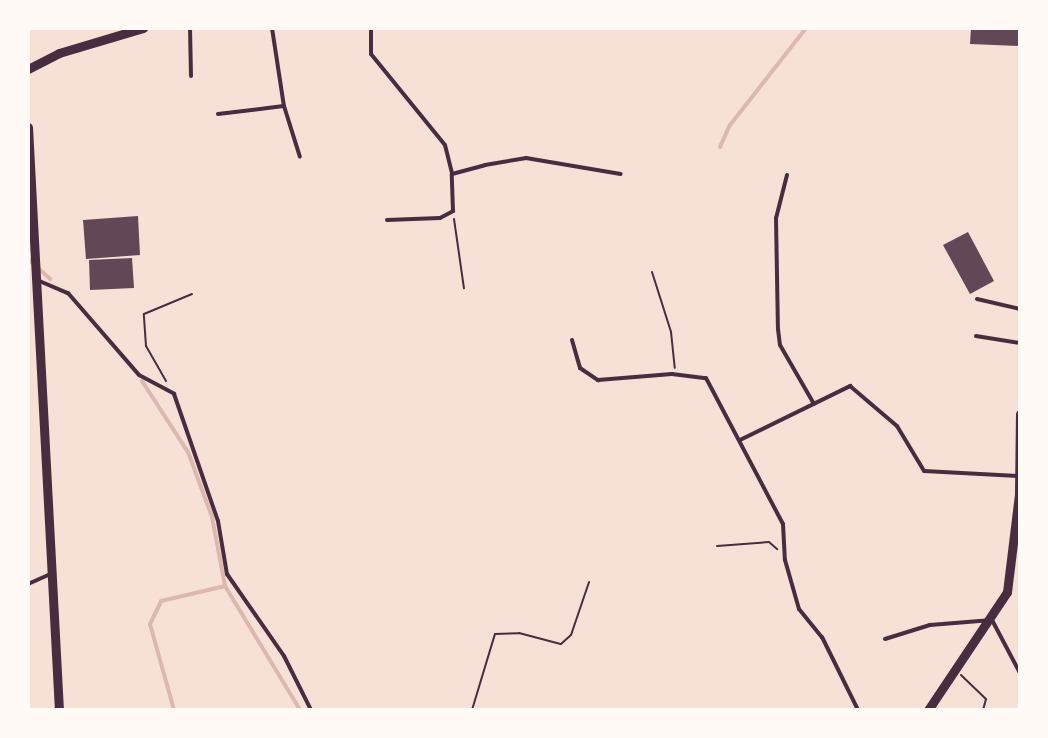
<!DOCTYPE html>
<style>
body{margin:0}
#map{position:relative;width:1048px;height:738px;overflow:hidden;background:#f7e1d7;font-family:"Varela Round",sans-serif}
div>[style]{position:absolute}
.stream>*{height:4px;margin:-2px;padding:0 2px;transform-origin:2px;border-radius:2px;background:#dcb8b0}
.building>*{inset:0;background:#644757}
.path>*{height:2px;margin:-1px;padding:0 1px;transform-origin:1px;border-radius:1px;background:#4a2c40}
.service>*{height:4px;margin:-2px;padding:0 2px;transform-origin:2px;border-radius:2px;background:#4a2c40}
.tertiary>*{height:9px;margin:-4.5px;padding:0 4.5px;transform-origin:4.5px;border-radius:4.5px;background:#4a2c40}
span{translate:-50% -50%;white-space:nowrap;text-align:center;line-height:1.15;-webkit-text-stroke:4.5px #fffaf5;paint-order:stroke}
.frame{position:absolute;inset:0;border:30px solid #fffaf5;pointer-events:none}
</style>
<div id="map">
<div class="stream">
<i style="left:720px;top:147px;width:24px;rotate:-66deg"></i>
<i style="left:730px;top:125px;width:123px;rotate:-51.9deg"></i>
<i style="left:28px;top:259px;width:30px;rotate:42deg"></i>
<i style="left:142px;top:381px;width:85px;rotate:57.1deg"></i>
<i style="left:188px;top:452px;width:69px;rotate:69.7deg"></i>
<i style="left:212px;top:517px;width:70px;rotate:79.3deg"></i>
<i style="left:225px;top:586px;width:145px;rotate:58.8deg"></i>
<i style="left:174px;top:710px;width:89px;rotate:-105.6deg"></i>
<i style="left:150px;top:624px;width:25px;rotate:-64deg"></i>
<i style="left:161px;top:601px;width:66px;rotate:-13.2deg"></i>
</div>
<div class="building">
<i style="clip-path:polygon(971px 28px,1020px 28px,1020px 46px,970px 44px)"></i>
<i style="clip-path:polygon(138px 216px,140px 255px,86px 259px,83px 220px)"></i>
<i style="clip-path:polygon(968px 232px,994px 281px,970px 294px,943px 245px)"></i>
<i style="clip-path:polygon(132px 258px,134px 288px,90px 290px,89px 260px)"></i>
</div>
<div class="path">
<i style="left:454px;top:219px;width:70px;rotate:81.8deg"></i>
<i style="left:652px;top:272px;width:63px;rotate:72.4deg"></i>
<i style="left:671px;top:332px;width:36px;rotate:84deg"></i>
<i style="left:166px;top:381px;width:40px;rotate:-119.7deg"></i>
<i style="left:146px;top:346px;width:32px;rotate:-94deg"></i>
<i style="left:144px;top:314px;width:52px;rotate:-22.6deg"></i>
<i style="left:717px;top:546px;width:52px;rotate:-4.4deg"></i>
<i style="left:769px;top:542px;width:11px;rotate:41deg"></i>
<i style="left:961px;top:675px;width:35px;rotate:44deg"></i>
<i style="left:986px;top:699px;width:11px;rotate:105deg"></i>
<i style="left:472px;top:710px;width:79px;rotate:-73.2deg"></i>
<i style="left:495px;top:634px;width:24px;rotate:-2deg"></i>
<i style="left:519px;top:633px;width:43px;rotate:14.7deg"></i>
<i style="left:561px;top:644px;width:13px;rotate:-42deg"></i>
<i style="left:571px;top:635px;width:56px;rotate:-71.2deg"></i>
</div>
<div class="service">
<i style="left:190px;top:28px;width:48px;rotate:88.8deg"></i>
<i style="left:272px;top:28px;width:79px;rotate:81.3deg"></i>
<i style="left:284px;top:106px;width:53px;rotate:72.6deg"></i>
<i style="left:371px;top:28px;width:26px;rotate:90deg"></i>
<i style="left:371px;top:54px;width:117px;rotate:50.9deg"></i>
<i style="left:445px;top:145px;width:30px;rotate:76deg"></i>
<i style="left:218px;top:114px;width:66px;rotate:-6.9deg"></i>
<i style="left:787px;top:175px;width:44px;rotate:104.3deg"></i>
<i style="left:776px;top:218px;width:111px;rotate:89deg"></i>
<i style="left:778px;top:329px;width:16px;rotate:83deg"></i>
<i style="left:780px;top:345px;width:68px;rotate:60deg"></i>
<i style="left:387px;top:220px;width:53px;rotate:-2.2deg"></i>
<i style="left:440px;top:218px;width:15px;rotate:-28deg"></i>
<i style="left:453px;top:211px;width:37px;rotate:-92deg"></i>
<i style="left:452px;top:174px;width:34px;rotate:-15deg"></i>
<i style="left:485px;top:165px;width:42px;rotate:-9.7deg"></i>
<i style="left:526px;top:158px;width:96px;rotate:9.6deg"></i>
<i style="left:37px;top:280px;width:34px;rotate:23deg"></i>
<i style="left:68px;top:293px;width:108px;rotate:49.1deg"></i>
<i style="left:139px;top:375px;width:40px;rotate:28deg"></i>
<i style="left:174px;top:394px;width:134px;rotate:70.9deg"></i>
<i style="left:218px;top:521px;width:54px;rotate:80.4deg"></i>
<i style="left:227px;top:574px;width:100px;rotate:55.2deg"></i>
<i style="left:284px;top:656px;width:60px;rotate:63.4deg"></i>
<i style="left:977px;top:299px;width:44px;rotate:13.1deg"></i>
<i style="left:976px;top:336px;width:45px;rotate:9deg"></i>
<i style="left:572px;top:340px;width:29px;rotate:74deg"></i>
<i style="left:580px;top:368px;width:22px;rotate:34deg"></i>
<i style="left:598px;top:380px;width:74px;rotate:-4.6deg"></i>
<i style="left:672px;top:374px;width:34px;rotate:7deg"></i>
<i style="left:706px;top:378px;width:165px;rotate:62.2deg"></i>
<i style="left:783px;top:524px;width:36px;rotate:87deg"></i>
<i style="left:785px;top:560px;width:51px;rotate:74.1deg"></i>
<i style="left:799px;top:609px;width:36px;rotate:51deg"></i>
<i style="left:822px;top:637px;width:81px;rotate:63.7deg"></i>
<i style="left:740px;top:440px;width:123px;rotate:-26.1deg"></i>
<i style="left:850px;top:386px;width:62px;rotate:40.4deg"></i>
<i style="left:897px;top:426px;width:52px;rotate:59deg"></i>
<i style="left:924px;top:471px;width:94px;rotate:3deg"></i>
<i style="left:28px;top:584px;width:24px;rotate:-24deg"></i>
<i style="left:885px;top:639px;width:47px;rotate:-17.3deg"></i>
<i style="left:930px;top:625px;width:62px;rotate:-4.6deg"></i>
<i style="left:992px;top:620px;width:60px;rotate:62.2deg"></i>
</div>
<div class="tertiary">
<i style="left:28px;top:69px;width:35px;rotate:-27deg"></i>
<i style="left:59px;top:53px;width:88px;rotate:-16.6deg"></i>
<i style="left:28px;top:127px;width:584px;rotate:86.96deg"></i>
<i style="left:928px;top:710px;width:142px;rotate:-56.2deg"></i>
<i style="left:1007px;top:592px;width:99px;rotate:-83deg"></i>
<i style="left:1019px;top:494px;width:80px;rotate:-89.3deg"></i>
</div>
<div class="frame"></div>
</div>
